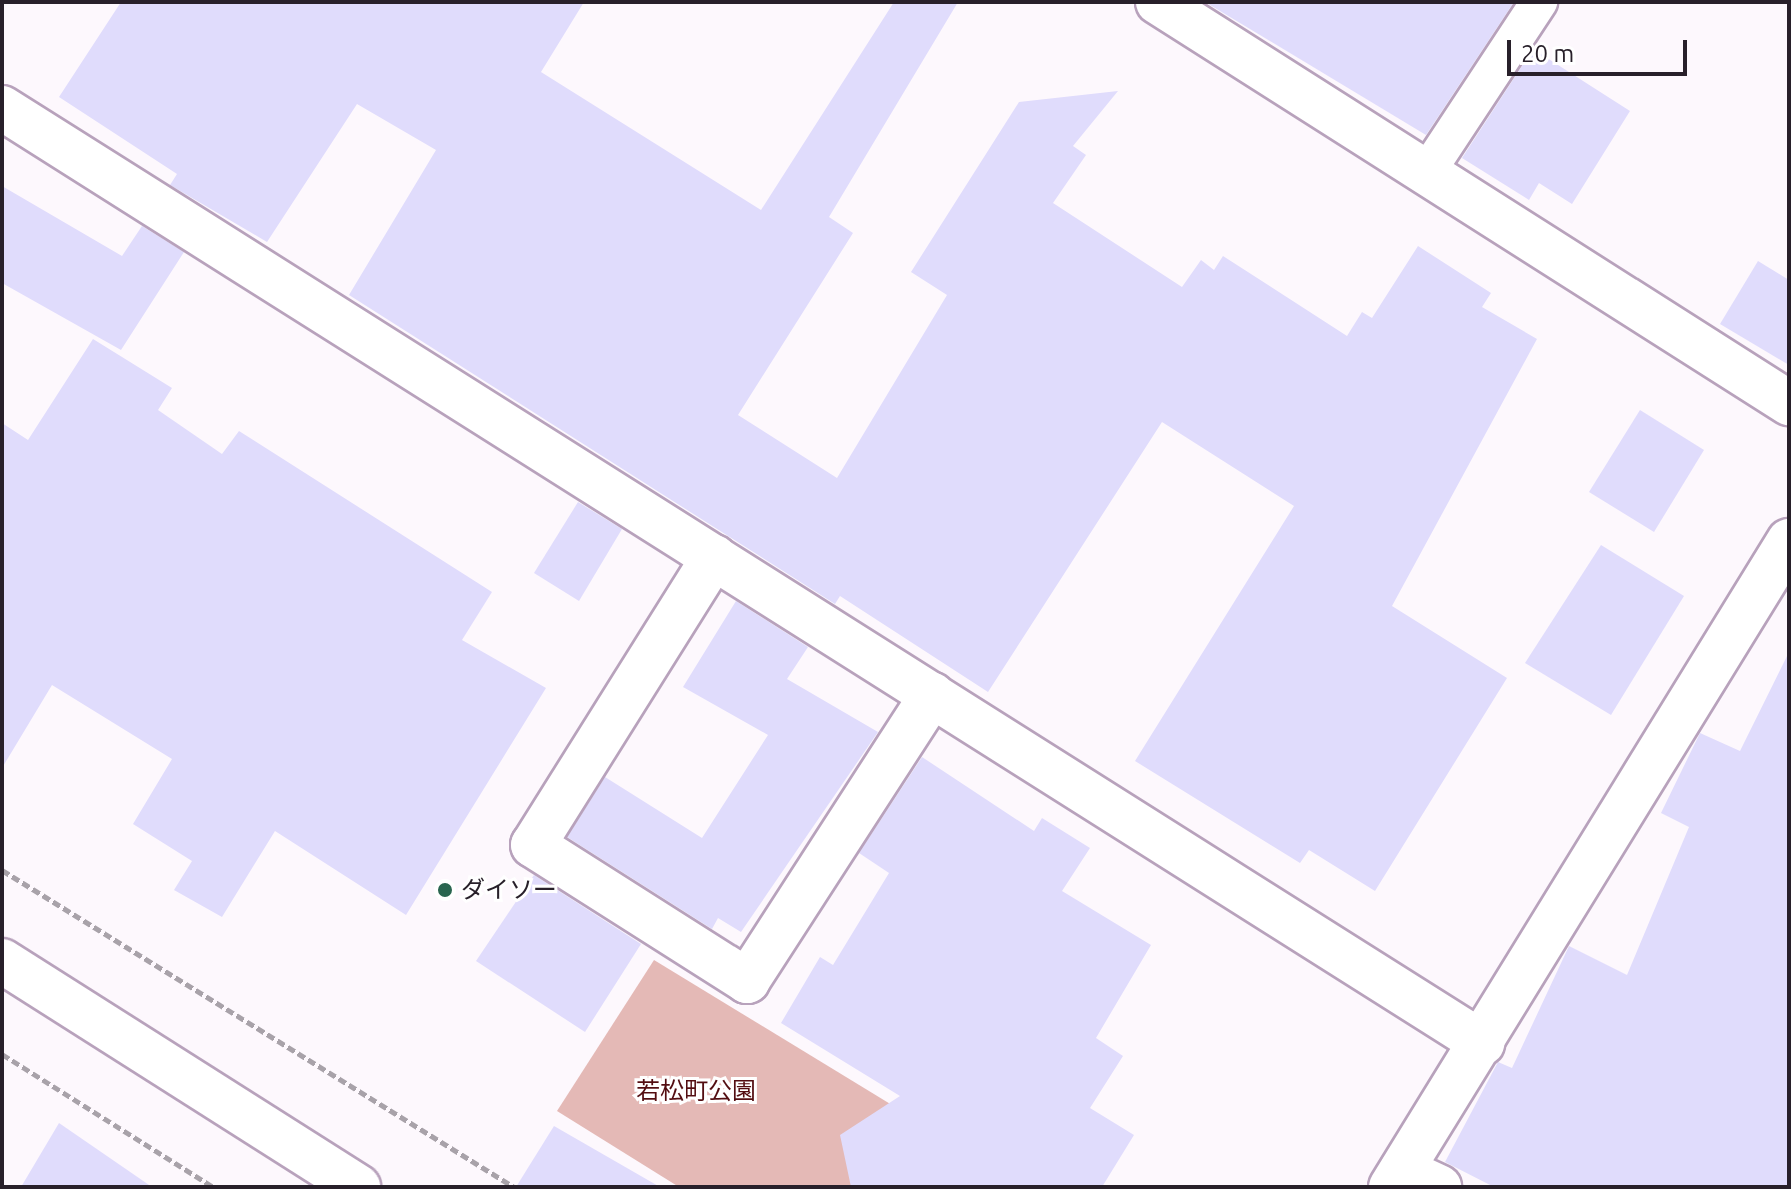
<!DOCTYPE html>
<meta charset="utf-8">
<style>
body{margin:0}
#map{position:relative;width:1791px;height:1189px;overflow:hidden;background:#fdf8fd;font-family:Ubuntu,"Noto Sans JP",sans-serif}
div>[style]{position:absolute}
.green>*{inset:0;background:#e4b9b6}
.building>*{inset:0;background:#e0dcfc}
.path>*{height:5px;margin-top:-2.5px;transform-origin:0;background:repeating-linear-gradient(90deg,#a8a2a9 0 8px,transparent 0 12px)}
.roads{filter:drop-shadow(2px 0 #b8a2bc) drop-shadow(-2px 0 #b8a2bc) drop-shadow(0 2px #b8a2bc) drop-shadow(0 -2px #b8a2bc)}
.service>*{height:36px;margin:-18px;padding:0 18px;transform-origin:18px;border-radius:18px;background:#fff}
.minor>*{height:44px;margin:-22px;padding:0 22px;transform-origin:22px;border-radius:22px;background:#fff}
.tertiary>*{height:44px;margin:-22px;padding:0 22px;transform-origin:22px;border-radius:22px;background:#fff}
.dots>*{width:22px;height:22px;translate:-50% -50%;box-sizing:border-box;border:4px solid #fff;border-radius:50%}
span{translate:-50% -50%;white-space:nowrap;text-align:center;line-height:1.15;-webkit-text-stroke:6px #fff;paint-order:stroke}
.poi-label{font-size:24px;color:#28202a}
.left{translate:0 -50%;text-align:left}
.park-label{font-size:24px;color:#530d11}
.frame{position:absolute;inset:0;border:4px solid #28202a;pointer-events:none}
.scale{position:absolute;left:1507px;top:40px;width:180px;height:36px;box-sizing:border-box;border:4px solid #28202a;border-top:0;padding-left:10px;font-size:24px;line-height:28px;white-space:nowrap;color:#28202a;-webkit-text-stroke:6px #fff;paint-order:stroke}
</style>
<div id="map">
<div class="green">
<i style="clip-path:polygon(654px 960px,910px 1116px,863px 1187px,679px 1187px,557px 1111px)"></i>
</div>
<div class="building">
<i style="clip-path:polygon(121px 2px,584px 2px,541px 72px,761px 210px,894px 2px,958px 2px,829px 217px,853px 233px,738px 415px,837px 478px,947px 295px,911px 272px,1019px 102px,1118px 91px,1073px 146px,1086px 155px,1053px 203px,1182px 287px,1201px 260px,1214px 270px,1223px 256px,1347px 336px,1362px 312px,1372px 318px,1418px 246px,1491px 293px,1482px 307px,1537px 339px,1392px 606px,1507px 678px,1375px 891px,1309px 850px,1300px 863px,1135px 761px,1294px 506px,1162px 422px,988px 692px,840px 596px,835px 604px,349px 295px,436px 150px,357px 104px,267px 242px,170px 185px,177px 174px,59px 97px)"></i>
<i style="clip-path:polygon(1205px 2px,1514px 2px,1426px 135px)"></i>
<i style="clip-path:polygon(1533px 49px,1630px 111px,1572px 204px,1539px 183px,1529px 200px,1462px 158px)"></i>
<i style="clip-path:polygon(2px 186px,122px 256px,142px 226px,184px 252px,121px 350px,2px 283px)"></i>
<i style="clip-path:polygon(1758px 261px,1789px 280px,1789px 365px,1720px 324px)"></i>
<i style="clip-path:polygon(93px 339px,172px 388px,158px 410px,222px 454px,239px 431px,492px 592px,462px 640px,546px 688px,406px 915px,275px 831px,222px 917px,174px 890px,192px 861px,133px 824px,172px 759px,52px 685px,2px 768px,2px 423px,28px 440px)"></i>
<i style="clip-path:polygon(1640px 410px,1704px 450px,1654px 532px,1589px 492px)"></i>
<i style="clip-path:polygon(578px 502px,622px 529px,579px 601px,534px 573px)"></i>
<i style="clip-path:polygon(1601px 545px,1684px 596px,1611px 715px,1525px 663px)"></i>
<i style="clip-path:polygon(736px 601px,808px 647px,787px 679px,878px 732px,741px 932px,718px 918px,712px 929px,567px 837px,605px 777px,702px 838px,768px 735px,683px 687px)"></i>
<i style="clip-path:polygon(1789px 652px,1789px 1187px,1494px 1187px,1445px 1162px,1498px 1062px,1512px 1068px,1569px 946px,1627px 975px,1689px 827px,1661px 813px,1700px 733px,1740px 751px)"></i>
<i style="clip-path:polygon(922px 757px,1034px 831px,1042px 818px,1090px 848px,1062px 891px,1151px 945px,1096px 1038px,1123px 1056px,1090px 1108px,1134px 1135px,1102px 1187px,851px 1187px,840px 1135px,900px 1096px,781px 1023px,820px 957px,833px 965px,889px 873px,859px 853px)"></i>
<i style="clip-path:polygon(534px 875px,641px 944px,585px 1032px,476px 961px)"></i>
<i style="clip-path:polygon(59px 1123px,152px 1187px,21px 1187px)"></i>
<i style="clip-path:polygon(554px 1126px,660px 1187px,516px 1187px)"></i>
</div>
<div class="path">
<i style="left:2px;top:870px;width:602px;rotate:31.76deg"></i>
<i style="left:2px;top:1054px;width:249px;rotate:32.2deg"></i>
</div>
<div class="roads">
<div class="service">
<i style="left:1427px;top:172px;width:204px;rotate:-56.6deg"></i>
</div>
<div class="minor">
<i style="left:1158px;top:2px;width:748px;rotate:32.44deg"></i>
<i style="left:2px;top:108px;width:1751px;rotate:32.28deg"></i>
<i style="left:714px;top:557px;width:340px;rotate:122.1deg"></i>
<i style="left:533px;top:845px;width:254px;rotate:32.4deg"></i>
<i style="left:747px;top:981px;width:341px;rotate:-57.1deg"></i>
<i style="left:1402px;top:1170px;width:41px;rotate:24.7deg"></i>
<i style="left:1391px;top:1187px;width:759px;rotate:-58.36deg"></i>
</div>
<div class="tertiary">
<i style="left:2px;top:961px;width:422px;rotate:32.4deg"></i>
</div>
</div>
<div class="dots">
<i style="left:445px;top:890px;background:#29654f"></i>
</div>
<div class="poi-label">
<span class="left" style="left:461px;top:890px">ダイソー</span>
</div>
<div class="park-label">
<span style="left:696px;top:1091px">若松町公園</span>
</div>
<div class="frame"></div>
<div class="scale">20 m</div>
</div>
